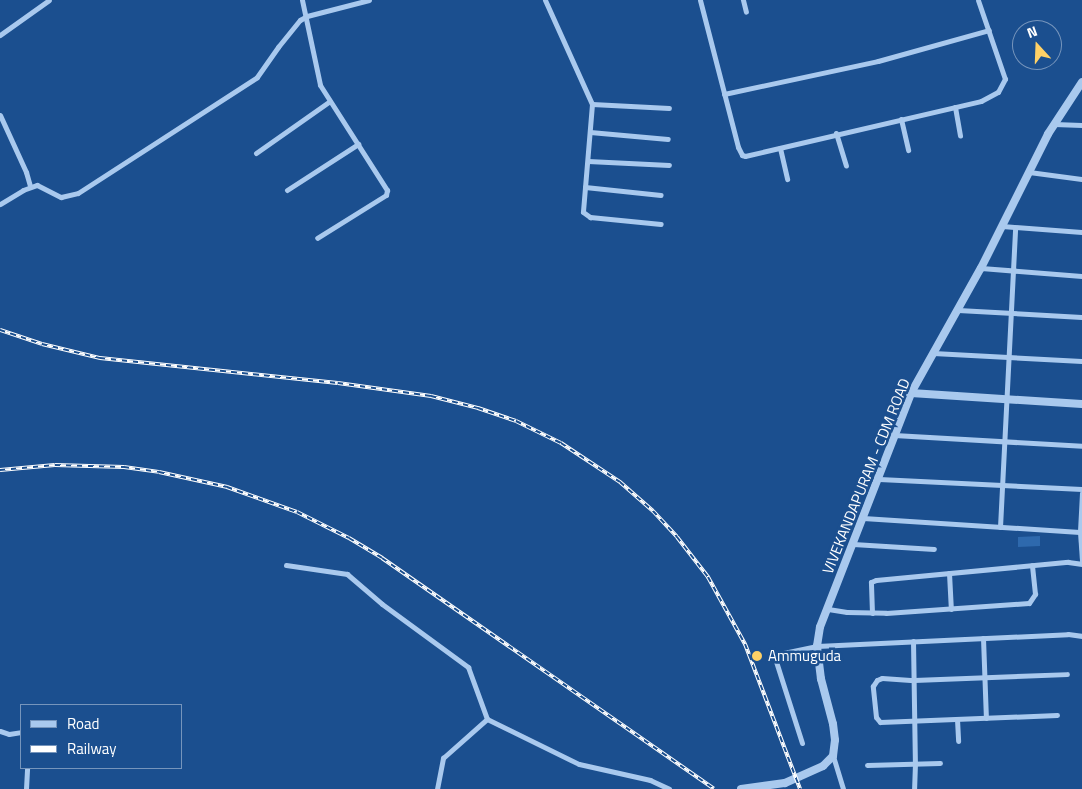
<!DOCTYPE html>
<style>
body{margin:0}
#map{position:relative;width:1082px;height:789px;overflow:hidden;background:#1b4f8f;font-family:"Titillium Web",sans-serif}
div>[style]{position:absolute}
.green>*{inset:0;background:#2e69ad}
.minor>*{height:5px;margin:-2.5px;padding:0 2.5px;transform-origin:2.5px;border-radius:2.5px;background:#a9c9ee}
.tertiary>*{height:8px;margin:-4px;padding:0 4px;transform-origin:4px;border-radius:4px;background:#a9c9ee}
.rail>*{height:4px;margin-top:-2px;transform-origin:0;background:repeating-linear-gradient(90deg,#1b4f8f 0 5.5px,#fff 0 11px);box-sizing:border-box;border-block:1px solid #fff}
.dots>*{width:14px;height:14px;translate:-50% -50%;box-sizing:border-box;border:2px solid #1b4f8f;border-radius:50%}
span{translate:-50% -50%;white-space:nowrap;text-align:center;line-height:1.15;-webkit-text-stroke:5px #1b4f8f;paint-order:stroke}
.street-label{font-size:15px;color:#fff}
.poi-label{font-size:15px;color:#fff}
.left{translate:0 -50%;text-align:left}
.legend{position:absolute;left:20px;top:704px;width:162px;height:65px;box-sizing:border-box;background:#1b4f8f;border:1px solid #7695bc;margin:0;padding:6px 9px;list-style:none;font-size:15px;color:#fff}
.legend li{display:flex;align-items:center;gap:10px;height:25px}
.legend b{width:25px;border:1px solid #7695bc}
.north{position:absolute;left:1012px;top:20px;width:50px;height:50px;box-sizing:border-box;background:#1b4f8f;border:1px solid #7695bc;border-radius:50%;rotate:340deg;font-size:14px;font-weight:700;line-height:20px;text-align:center;color:#fff}
.north::after{content:'';display:block;margin:auto;width:18px;height:22px;background:#ffd166;clip-path:polygon(50% 0,100% 100%,50% 72%,0 100%)}
</style>
<div id="map">
<div class="green">
<i style="clip-path:polygon(1040px 536px,1040px 546px,1018px 547px,1018px 537px)"></i>
</div>
<div class="minor">
<i style="left:302px;top:0;width:87px;rotate:78deg"></i>
<i style="left:320px;top:85px;width:125px;rotate:57.5deg"></i>
<i style="left:387px;top:190px;width:5px;rotate:101deg"></i>
<i style="left:386px;top:195px;width:81px;rotate:148.1deg"></i>
<i style="left:545px;top:0;width:114px;rotate:65.7deg"></i>
<i style="left:592px;top:104px;width:108px;rotate:94.8deg"></i>
<i style="left:583px;top:212px;width:9px;rotate:36deg"></i>
<i style="left:590px;top:217px;width:71px;rotate:5.6deg"></i>
<i style="left:700px;top:0;width:152px;rotate:75.5deg"></i>
<i style="left:738px;top:147px;width:9px;rotate:63deg"></i>
<i style="left:742px;top:155px;width:3px;rotate:18deg"></i>
<i style="left:745px;top:156px;width:242px;rotate:-13.1deg"></i>
<i style="left:981px;top:101px;width:19px;rotate:-28deg"></i>
<i style="left:998px;top:92px;width:15px;rotate:-62deg"></i>
<i style="left:1005px;top:79px;width:83px;rotate:-108.9deg"></i>
<i style="left:743px;top:0;width:12px;rotate:76deg"></i>
<i style="left:0;top:35px;width:60px;rotate:-35.5deg"></i>
<i style="left:724px;top:94px;width:157px;rotate:-12.1deg"></i>
<i style="left:878px;top:61px;width:115px;rotate:-15.6deg"></i>
<i style="left:592px;top:104px;width:77px;rotate:3deg"></i>
<i style="left:955px;top:107px;width:29px;rotate:80deg"></i>
<i style="left:0;top:115px;width:63px;rotate:65.5deg"></i>
<i style="left:26px;top:172px;width:15px;rotate:74deg"></i>
<i style="left:901px;top:119px;width:32px;rotate:77deg"></i>
<i style="left:1054px;top:124px;width:28px;rotate:2deg"></i>
<i style="left:590px;top:132px;width:78px;rotate:5.1deg"></i>
<i style="left:836px;top:133px;width:34px;rotate:73deg"></i>
<i style="left:780px;top:148px;width:32px;rotate:77deg"></i>
<i style="left:256px;top:153px;width:90px;rotate:-35.1deg"></i>
<i style="left:588px;top:161px;width:81px;rotate:2.8deg"></i>
<i style="left:1029px;top:172px;width:53px;rotate:7.5deg"></i>
<i style="left:585px;top:187px;width:76px;rotate:6deg"></i>
<i style="left:287px;top:190px;width:85px;rotate:-32.9deg"></i>
<i style="left:0;top:204px;width:27px;rotate:-31deg"></i>
<i style="left:23px;top:190px;width:15px;rotate:-20deg"></i>
<i style="left:37px;top:185px;width:27px;rotate:27deg"></i>
<i style="left:61px;top:197px;width:17px;rotate:-13deg"></i>
<i style="left:78px;top:193px;width:213px;rotate:-32.9deg"></i>
<i style="left:257px;top:77px;width:37px;rotate:-55deg"></i>
<i style="left:278px;top:47px;width:35px;rotate:-51deg"></i>
<i style="left:300px;top:20px;width:8px;rotate:-30deg"></i>
<i style="left:307px;top:16px;width:64px;rotate:-14.5deg"></i>
<i style="left:1002px;top:226px;width:80px;rotate:4.3deg"></i>
<i style="left:981px;top:268px;width:101px;rotate:4.5deg"></i>
<i style="left:958px;top:310px;width:124px;rotate:3.2deg"></i>
<i style="left:933px;top:353px;width:149px;rotate:3.1deg"></i>
<i style="left:894px;top:435px;width:188px;rotate:3.3deg"></i>
<i style="left:879px;top:479px;width:203px;rotate:2.8deg"></i>
<i style="left:1082px;top:493px;width:39px;rotate:93deg"></i>
<i style="left:1080px;top:532px;width:31px;rotate:86deg"></i>
<i style="left:863px;top:518px;width:217px;rotate:3.7deg"></i>
<i style="left:1000px;top:527px;width:300px;rotate:-87.1deg"></i>
<i style="left:853px;top:544px;width:81px;rotate:3.5deg"></i>
<i style="left:286px;top:565px;width:62px;rotate:8.4deg"></i>
<i style="left:347px;top:574px;width:46px;rotate:40.6deg"></i>
<i style="left:382px;top:604px;width:107px;rotate:36.2deg"></i>
<i style="left:468px;top:667px;width:55px;rotate:69.9deg"></i>
<i style="left:487px;top:719px;width:102px;rotate:26.1deg"></i>
<i style="left:579px;top:764px;width:73px;rotate:12.7deg"></i>
<i style="left:650px;top:780px;width:21px;rotate:25deg"></i>
<i style="left:949px;top:573px;width:36px;rotate:87deg"></i>
<i style="left:828px;top:609px;width:19px;rotate:9deg"></i>
<i style="left:847px;top:612px;width:39px;rotate:1deg"></i>
<i style="left:886px;top:613px;width:143px;rotate:-4deg"></i>
<i style="left:1029px;top:603px;width:11px;rotate:-56deg"></i>
<i style="left:1035px;top:594px;width:29px;rotate:-96deg"></i>
<i style="left:872px;top:613px;width:31px;rotate:-92deg"></i>
<i style="left:871px;top:582px;width:5px;rotate:-22deg"></i>
<i style="left:876px;top:580px;width:193px;rotate:-5.4deg"></i>
<i style="left:1068px;top:562px;width:14px;rotate:8deg"></i>
<i style="left:983px;top:638px;width:80px;rotate:87.9deg"></i>
<i style="left:913px;top:641px;width:122px;rotate:89.1deg"></i>
<i style="left:915px;top:763px;width:26px;rotate:92deg"></i>
<i style="left:1057px;top:715px;width:177px;rotate:177.7deg"></i>
<i style="left:880px;top:722px;width:6px;rotate:-129deg"></i>
<i style="left:876px;top:717px;width:31px;rotate:-96deg"></i>
<i style="left:873px;top:686px;width:7px;rotate:-56deg"></i>
<i style="left:877px;top:680px;width:5px;rotate:-22deg"></i>
<i style="left:882px;top:678px;width:32px;rotate:4deg"></i>
<i style="left:914px;top:680px;width:153px;rotate:-2.2deg"></i>
<i style="left:957px;top:719px;width:22px;rotate:87deg"></i>
<i style="left:0;top:731px;width:9px;rotate:18deg"></i>
<i style="left:9px;top:734px;width:12px;rotate:-9deg"></i>
<i style="left:802px;top:743px;width:92px;rotate:-107.7deg"></i>
<i style="left:774px;top:655px;width:44px;rotate:-11.8deg"></i>
<i style="left:817px;top:646px;width:251px;rotate:-2.7deg"></i>
<i style="left:1068px;top:634px;width:14px;rotate:8deg"></i>
<i style="left:833px;top:756px;width:34px;rotate:73deg"></i>
<i style="left:867px;top:765px;width:73px;rotate:-1.6deg"></i>
<i style="left:26px;top:789px;width:21px;rotate:-87deg"></i>
<i style="left:437px;top:789px;width:32px;rotate:-79deg"></i>
<i style="left:443px;top:758px;width:59px;rotate:-41.6deg"></i>
</div>
<div class="tertiary">
<i style="left:911px;top:393px;width:171px;rotate:3.7deg"></i>
<i style="left:741px;top:789px;width:44px;rotate:-7.8deg"></i>
<i style="left:785px;top:783px;width:42px;rotate:-24.1deg"></i>
<i style="left:823px;top:766px;width:14px;rotate:-45deg"></i>
<i style="left:833px;top:756px;width:16px;rotate:-83deg"></i>
<i style="left:835px;top:740px;width:16px;rotate:-97deg"></i>
<i style="left:833px;top:724px;width:47px;rotate:-104.9deg"></i>
<i style="left:821px;top:679px;width:33px;rotate:-97deg"></i>
<i style="left:817px;top:646px;width:19px;rotate:-81deg"></i>
<i style="left:820px;top:627px;width:251px;rotate:-68.7deg"></i>
<i style="left:911px;top:393px;width:143px;rotate:-60.8deg"></i>
<i style="left:981px;top:268px;width:150px;rotate:-63.4deg"></i>
<i style="left:1048px;top:134px;width:62px;rotate:-56.8deg"></i>
</div>
<div class="rail">
<i style="left:0;top:330px;width:44px;rotate:18.4deg"></i>
<i style="left:42px;top:344px;width:60px;rotate:13.6deg"></i>
<i style="left:100px;top:358px;width:239px;rotate:6deg"></i>
<i style="left:338px;top:383px;width:94px;rotate:8deg"></i>
<i style="left:431px;top:396px;width:49px;rotate:14.3deg"></i>
<i style="left:478px;top:408px;width:40px;rotate:18.9deg"></i>
<i style="left:516px;top:421px;width:50px;rotate:26.1deg"></i>
<i style="left:561px;top:443px;width:71px;rotate:33.5deg"></i>
<i style="left:620px;top:482px;width:44px;rotate:41.3deg"></i>
<i style="left:653px;top:511px;width:35px;rotate:47deg"></i>
<i style="left:677px;top:537px;width:51px;rotate:52.2deg"></i>
<i style="left:708px;top:577px;width:77px;rotate:61.1deg"></i>
<i style="left:745px;top:644px;width:155px;rotate:69.2deg"></i>
<i style="left:0;top:470px;width:55px;rotate:-5.2deg"></i>
<i style="left:55px;top:465px;width:69px;rotate:1.7deg"></i>
<i style="left:124px;top:467px;width:35px;rotate:8deg"></i>
<i style="left:159px;top:472px;width:70px;rotate:12.4deg"></i>
<i style="left:227px;top:487px;width:74px;rotate:19.7deg"></i>
<i style="left:297px;top:512px;width:58px;rotate:26.6deg"></i>
<i style="left:349px;top:538px;width:39px;rotate:31deg"></i>
<i style="left:382px;top:558px;width:404px;rotate:34.8deg"></i>
</div>
<div class="dots">
<i style="left:757px;top:656px;background:#ffd166"></i>
</div>
<div class="street-label">
<span style="left:866px;top:476px;rotate:-68deg">VIVEKANDAPURAM - CDM ROAD</span>
</div>
<div class="poi-label">
<span class="left" style="left:768px;top:656px">Ammuguda</span>
</div>
<ul class="legend">
<li><b style="height:6px;background:#a9c9ee"></b>Road</li>
<li><b style="height:6px;background:#fff"></b>Railway</li>
</ul>
<div class="north">N</div>
</div>
